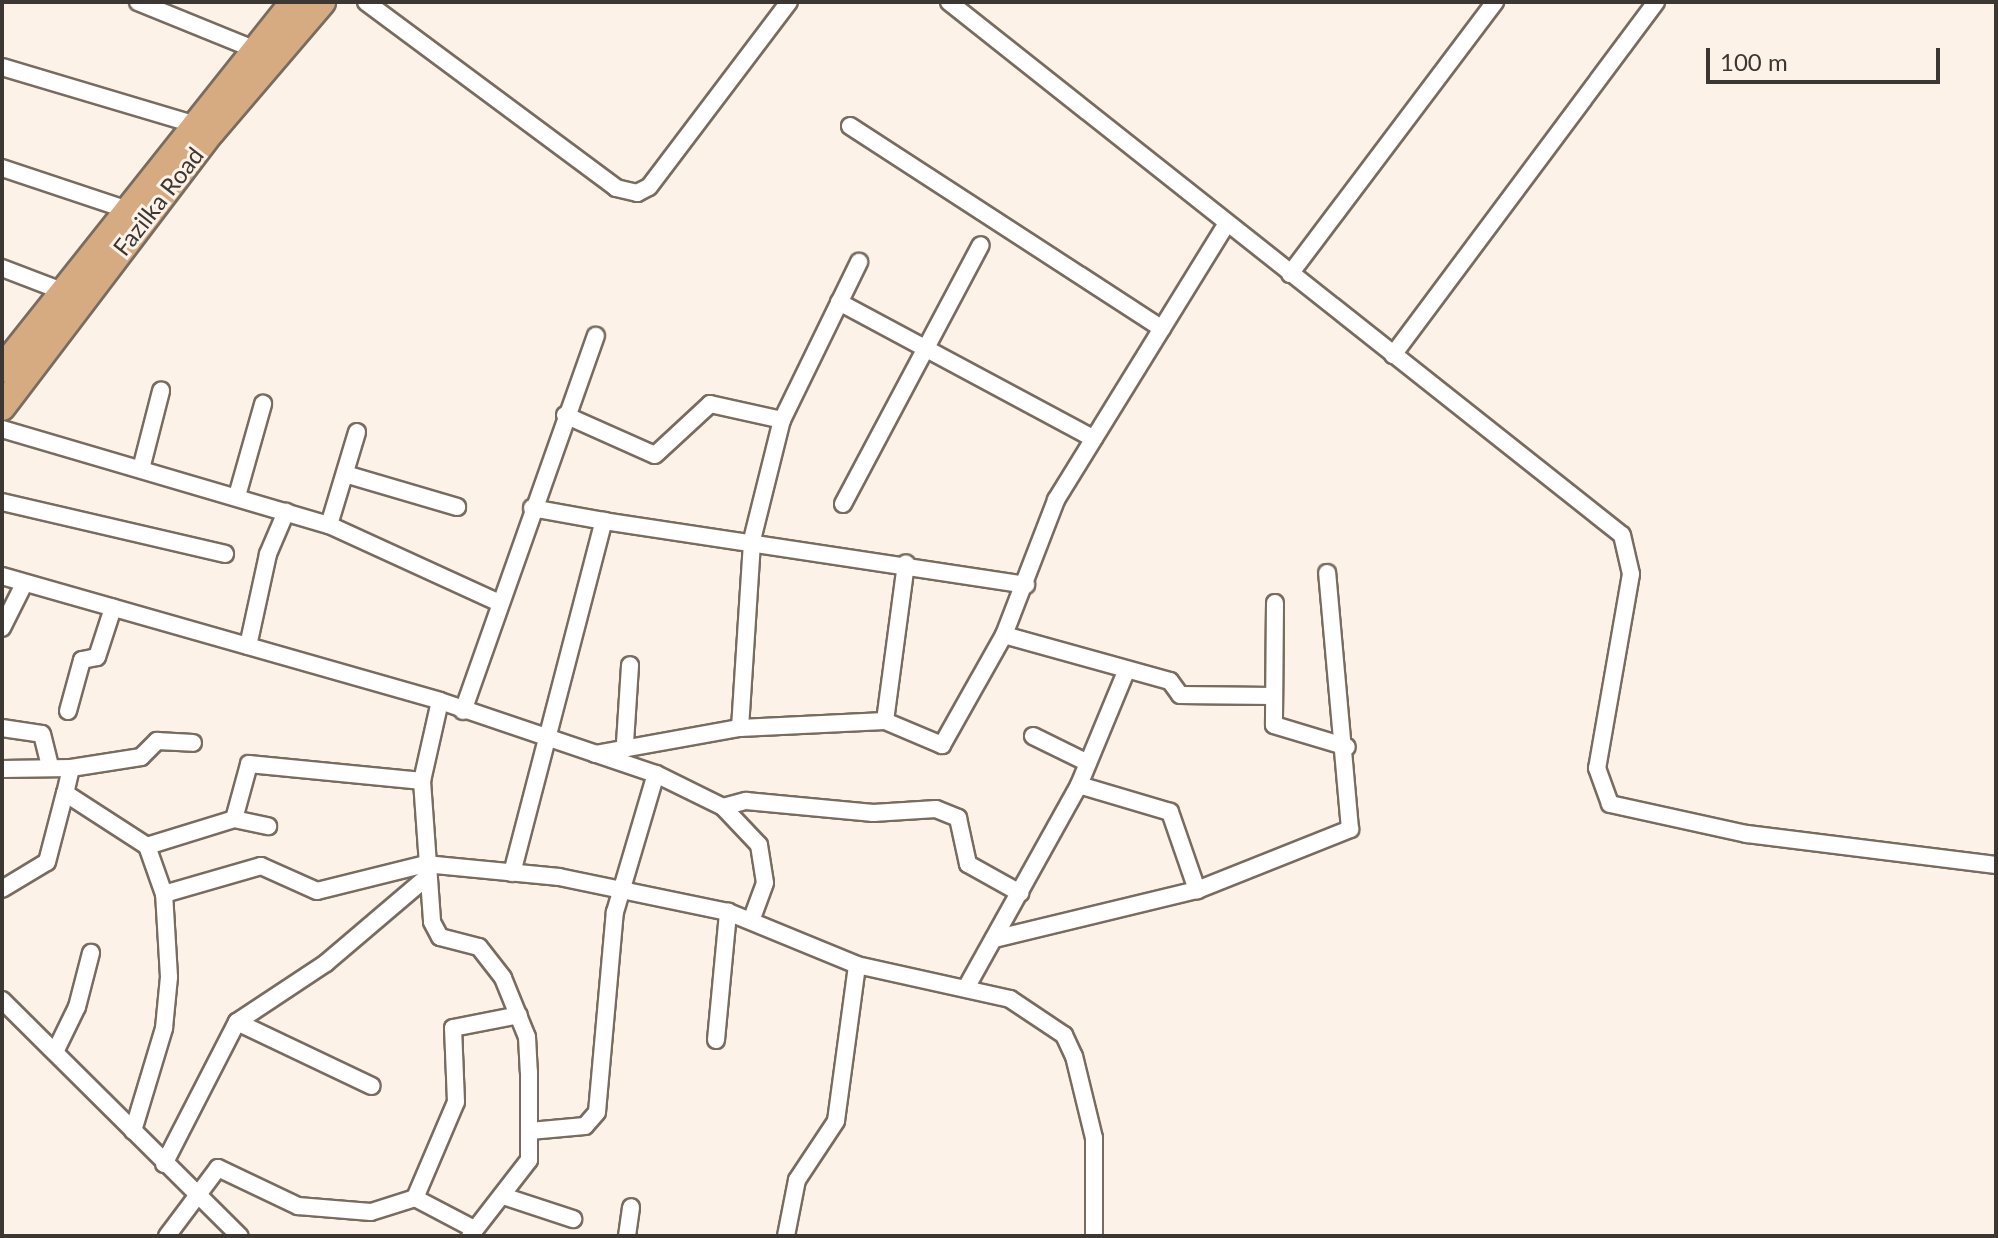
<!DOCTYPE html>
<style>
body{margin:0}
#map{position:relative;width:1998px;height:1238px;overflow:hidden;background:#fdf2e8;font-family:Lato,sans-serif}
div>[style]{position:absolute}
.roads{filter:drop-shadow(2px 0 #786c60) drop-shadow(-2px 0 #786c60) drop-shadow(0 2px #786c60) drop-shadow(0 -2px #786c60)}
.minor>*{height:16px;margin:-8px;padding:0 8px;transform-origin:8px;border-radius:8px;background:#fff}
.trunk>*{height:26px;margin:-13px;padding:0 13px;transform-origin:13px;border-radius:13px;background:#d6ab82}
span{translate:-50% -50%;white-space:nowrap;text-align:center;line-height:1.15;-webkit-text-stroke:6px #fdf2e8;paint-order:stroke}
.street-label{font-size:24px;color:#3c3732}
.frame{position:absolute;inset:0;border:4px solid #3c3732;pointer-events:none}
.scale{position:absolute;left:1706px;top:48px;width:234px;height:36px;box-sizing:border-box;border:4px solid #3c3732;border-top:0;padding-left:10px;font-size:24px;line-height:28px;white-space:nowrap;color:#3c3732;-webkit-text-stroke:6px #fdf2e8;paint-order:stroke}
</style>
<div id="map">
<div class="roads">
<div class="minor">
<i style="left:138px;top:2px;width:125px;rotate:22.1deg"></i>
<i style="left:366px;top:2px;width:312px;rotate:36.6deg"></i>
<i style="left:616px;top:188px;width:22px;rotate:13deg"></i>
<i style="left:637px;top:193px;width:13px;rotate:-27deg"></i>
<i style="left:649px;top:187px;width:232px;rotate:-52.9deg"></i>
<i style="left:949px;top:2px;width:858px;rotate:38.38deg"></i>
<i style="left:1622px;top:535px;width:40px;rotate:77deg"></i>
<i style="left:1631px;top:574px;width:197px;rotate:99.9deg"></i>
<i style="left:1597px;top:768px;width:38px;rotate:70deg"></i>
<i style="left:1610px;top:804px;width:140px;rotate:12.4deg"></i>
<i style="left:1747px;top:834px;width:251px;rotate:7.1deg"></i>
<i style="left:2px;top:67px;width:199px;rotate:16.6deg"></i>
<i style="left:850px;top:126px;width:372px;rotate:33deg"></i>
<i style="left:2px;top:168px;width:130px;rotate:18.4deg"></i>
<i style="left:2px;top:268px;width:64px;rotate:21deg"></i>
<i style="left:1290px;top:274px;width:341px;rotate:-53deg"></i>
<i style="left:839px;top:302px;width:289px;rotate:28.2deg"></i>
<i style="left:1393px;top:355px;width:440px;rotate:-53.3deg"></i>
<i style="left:565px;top:415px;width:98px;rotate:24deg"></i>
<i style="left:655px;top:455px;width:75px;rotate:-42.8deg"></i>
<i style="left:710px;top:404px;width:74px;rotate:12.5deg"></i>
<i style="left:2px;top:429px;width:341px;rotate:16.4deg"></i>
<i style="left:329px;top:525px;width:187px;rotate:24.6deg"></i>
<i style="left:141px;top:469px;width:81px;rotate:-75.6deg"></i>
<i style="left:345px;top:474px;width:117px;rotate:16.4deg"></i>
<i style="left:237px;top:496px;width:96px;rotate:-74.2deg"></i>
<i style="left:2px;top:502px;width:229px;rotate:13.1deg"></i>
<i style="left:843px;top:504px;width:293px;rotate:-62deg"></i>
<i style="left:532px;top:508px;width:73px;rotate:10.2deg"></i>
<i style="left:329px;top:525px;width:97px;rotate:-73.2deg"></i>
<i style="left:2px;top:576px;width:455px;rotate:15.9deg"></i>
<i style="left:440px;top:701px;width:228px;rotate:18.7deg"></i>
<i style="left:656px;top:774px;width:75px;rotate:26.2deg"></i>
<i style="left:723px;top:807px;width:52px;rotate:46.5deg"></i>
<i style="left:759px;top:845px;width:38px;rotate:81deg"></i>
<i style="left:765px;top:883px;width:40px;rotate:110.2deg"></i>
<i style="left:1275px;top:603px;width:122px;rotate:90.5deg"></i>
<i style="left:1274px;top:725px;width:76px;rotate:16.8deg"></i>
<i style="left:2px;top:628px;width:49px;rotate:-63.4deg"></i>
<i style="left:1004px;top:635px;width:172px;rotate:15.5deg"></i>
<i style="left:1170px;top:681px;width:17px;rotate:54deg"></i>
<i style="left:1180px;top:695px;width:93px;rotate:0.6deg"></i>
<i style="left:248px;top:646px;width:94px;rotate:-77.7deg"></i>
<i style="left:268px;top:554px;width:46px;rotate:-66.8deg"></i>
<i style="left:440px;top:701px;width:82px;rotate:102.7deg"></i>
<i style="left:422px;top:781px;width:141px;rotate:85.9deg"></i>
<i style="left:432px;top:922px;width:17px;rotate:62deg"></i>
<i style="left:440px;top:937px;width:40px;rotate:14.4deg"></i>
<i style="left:479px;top:947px;width:39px;rotate:52deg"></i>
<i style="left:503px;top:978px;width:64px;rotate:67.9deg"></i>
<i style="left:527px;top:1037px;width:35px;rotate:87deg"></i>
<i style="left:529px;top:1072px;width:88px;rotate:90deg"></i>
<i style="left:529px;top:1160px;width:96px;rotate:127.8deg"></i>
<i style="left:68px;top:711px;width:53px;rotate:-74.6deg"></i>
<i style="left:82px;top:660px;width:15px;rotate:-11deg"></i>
<i style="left:97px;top:657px;width:52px;rotate:-71.9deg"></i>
<i style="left:463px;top:711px;width:398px;rotate:-70.5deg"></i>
<i style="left:885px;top:721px;width:159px;rotate:-82.4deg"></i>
<i style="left:2px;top:728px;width:40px;rotate:8.5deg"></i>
<i style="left:42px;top:734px;width:32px;rotate:76deg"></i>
<i style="left:740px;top:728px;width:188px;rotate:-86.3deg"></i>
<i style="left:752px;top:540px;width:124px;rotate:-76deg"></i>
<i style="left:782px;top:420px;width:176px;rotate:-64deg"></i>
<i style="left:1033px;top:736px;width:61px;rotate:26.1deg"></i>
<i style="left:625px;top:743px;width:78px;rotate:-86.3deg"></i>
<i style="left:595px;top:754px;width:147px;rotate:-10.2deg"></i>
<i style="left:740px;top:728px;width:145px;rotate:-2.8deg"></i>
<i style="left:885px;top:721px;width:62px;rotate:22.8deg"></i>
<i style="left:942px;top:745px;width:126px;rotate:-60.6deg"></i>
<i style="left:1004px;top:635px;width:145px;rotate:-68.9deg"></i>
<i style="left:1056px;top:500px;width:322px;rotate:-58.3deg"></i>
<i style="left:71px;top:768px;width:26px;rotate:103deg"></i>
<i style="left:65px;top:793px;width:98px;rotate:32.9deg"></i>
<i style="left:147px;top:846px;width:91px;rotate:-17.2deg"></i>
<i style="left:234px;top:819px;width:35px;rotate:12deg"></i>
<i style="left:2px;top:769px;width:69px;rotate:-0.8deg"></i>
<i style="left:71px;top:768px;width:71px;rotate:-8.9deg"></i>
<i style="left:141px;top:757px;width:23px;rotate:-45deg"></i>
<i style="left:157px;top:741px;width:36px;rotate:3deg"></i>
<i style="left:1079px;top:785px;width:95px;rotate:16.5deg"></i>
<i style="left:1170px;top:812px;width:83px;rotate:70.9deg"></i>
<i style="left:723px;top:807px;width:24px;rotate:-15deg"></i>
<i style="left:746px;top:801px;width:128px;rotate:5.4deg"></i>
<i style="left:873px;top:813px;width:63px;rotate:-3.6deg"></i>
<i style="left:936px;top:809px;width:24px;rotate:22deg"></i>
<i style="left:958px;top:818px;width:47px;rotate:77.7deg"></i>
<i style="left:968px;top:864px;width:60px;rotate:29.1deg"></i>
<i style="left:234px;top:819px;width:57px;rotate:-74.7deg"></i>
<i style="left:249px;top:764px;width:174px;rotate:5.6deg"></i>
<i style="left:512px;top:873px;width:364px;rotate:-75.4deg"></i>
<i style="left:604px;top:521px;width:427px;rotate:8.6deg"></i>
<i style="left:2px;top:889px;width:52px;rotate:-31deg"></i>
<i style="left:47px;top:862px;width:71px;rotate:-75.4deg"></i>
<i style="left:164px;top:894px;width:101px;rotate:-16.1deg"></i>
<i style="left:261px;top:866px;width:61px;rotate:24.1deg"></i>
<i style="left:317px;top:891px;width:111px;rotate:-14deg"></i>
<i style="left:425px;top:864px;width:135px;rotate:5.5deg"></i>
<i style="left:559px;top:877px;width:173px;rotate:11.7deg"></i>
<i style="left:728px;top:912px;width:139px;rotate:22.3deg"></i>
<i style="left:857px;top:965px;width:157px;rotate:12.5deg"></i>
<i style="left:1010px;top:999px;width:65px;rotate:33.7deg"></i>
<i style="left:1064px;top:1035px;width:23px;rotate:65deg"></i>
<i style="left:1074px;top:1056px;width:84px;rotate:76.3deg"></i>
<i style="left:1094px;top:1138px;width:98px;rotate:90deg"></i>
<i style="left:994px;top:939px;width:209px;rotate:-13.6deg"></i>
<i style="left:1197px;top:890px;width:165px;rotate:-21.7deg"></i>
<i style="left:1350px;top:829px;width:257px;rotate:-95.1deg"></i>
<i style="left:966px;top:988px;width:232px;rotate:-60.9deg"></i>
<i style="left:1079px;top:785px;width:120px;rotate:-67.5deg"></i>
<i style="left:2px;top:1000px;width:335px;rotate:44.8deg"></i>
<i style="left:237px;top:1022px;width:149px;rotate:25.4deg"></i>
<i style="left:716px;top:1040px;width:129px;rotate:-84.6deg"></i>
<i style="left:56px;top:1050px;width:48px;rotate:-64deg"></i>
<i style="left:77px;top:1007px;width:56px;rotate:-75.5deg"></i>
<i style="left:133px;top:1131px;width:108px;rotate:-73.2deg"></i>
<i style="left:164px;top:1028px;width:51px;rotate:-84.4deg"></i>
<i style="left:169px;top:977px;width:83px;rotate:-93.4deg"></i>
<i style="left:164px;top:894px;width:51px;rotate:-109.5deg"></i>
<i style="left:530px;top:1131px;width:55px;rotate:-5.2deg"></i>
<i style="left:585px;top:1126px;width:18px;rotate:-49deg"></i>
<i style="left:597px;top:1112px;width:201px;rotate:-84.9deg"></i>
<i style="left:615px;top:912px;width:144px;rotate:-73.5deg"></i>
<i style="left:164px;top:1164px;width:160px;rotate:-62.8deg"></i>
<i style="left:237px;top:1022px;width:107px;rotate:-33.5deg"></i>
<i style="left:326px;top:963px;width:131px;rotate:-40.4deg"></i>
<i style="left:503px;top:1196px;width:74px;rotate:18.2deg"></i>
<i style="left:415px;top:1198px;width:104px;rotate:-66.9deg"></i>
<i style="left:456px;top:1102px;width:74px;rotate:-92.3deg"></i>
<i style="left:453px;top:1028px;width:67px;rotate:-11.1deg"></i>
<i style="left:167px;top:1236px;width:85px;rotate:-53.1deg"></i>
<i style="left:218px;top:1168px;width:89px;rotate:25.4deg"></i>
<i style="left:298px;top:1206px;width:73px;rotate:4.7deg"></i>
<i style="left:371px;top:1212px;width:46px;rotate:-17.7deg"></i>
<i style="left:415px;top:1198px;width:67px;rotate:27.7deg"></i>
<i style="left:627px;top:1236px;width:29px;rotate:-82deg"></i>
<i style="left:786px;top:1236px;width:57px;rotate:-78.9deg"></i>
<i style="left:797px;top:1180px;width:71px;rotate:-56.5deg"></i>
<i style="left:836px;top:1121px;width:157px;rotate:-82.3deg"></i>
</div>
<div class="trunk">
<i style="left:2px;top:369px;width:469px;rotate:-51.5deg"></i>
<i style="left:2px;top:407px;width:345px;rotate:-52.8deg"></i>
<i style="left:211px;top:132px;width:171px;rotate:-49.5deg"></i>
</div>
</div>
<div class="street-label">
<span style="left:158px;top:201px;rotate:-52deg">Fazilka Road</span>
</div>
<div class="frame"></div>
<div class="scale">100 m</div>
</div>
